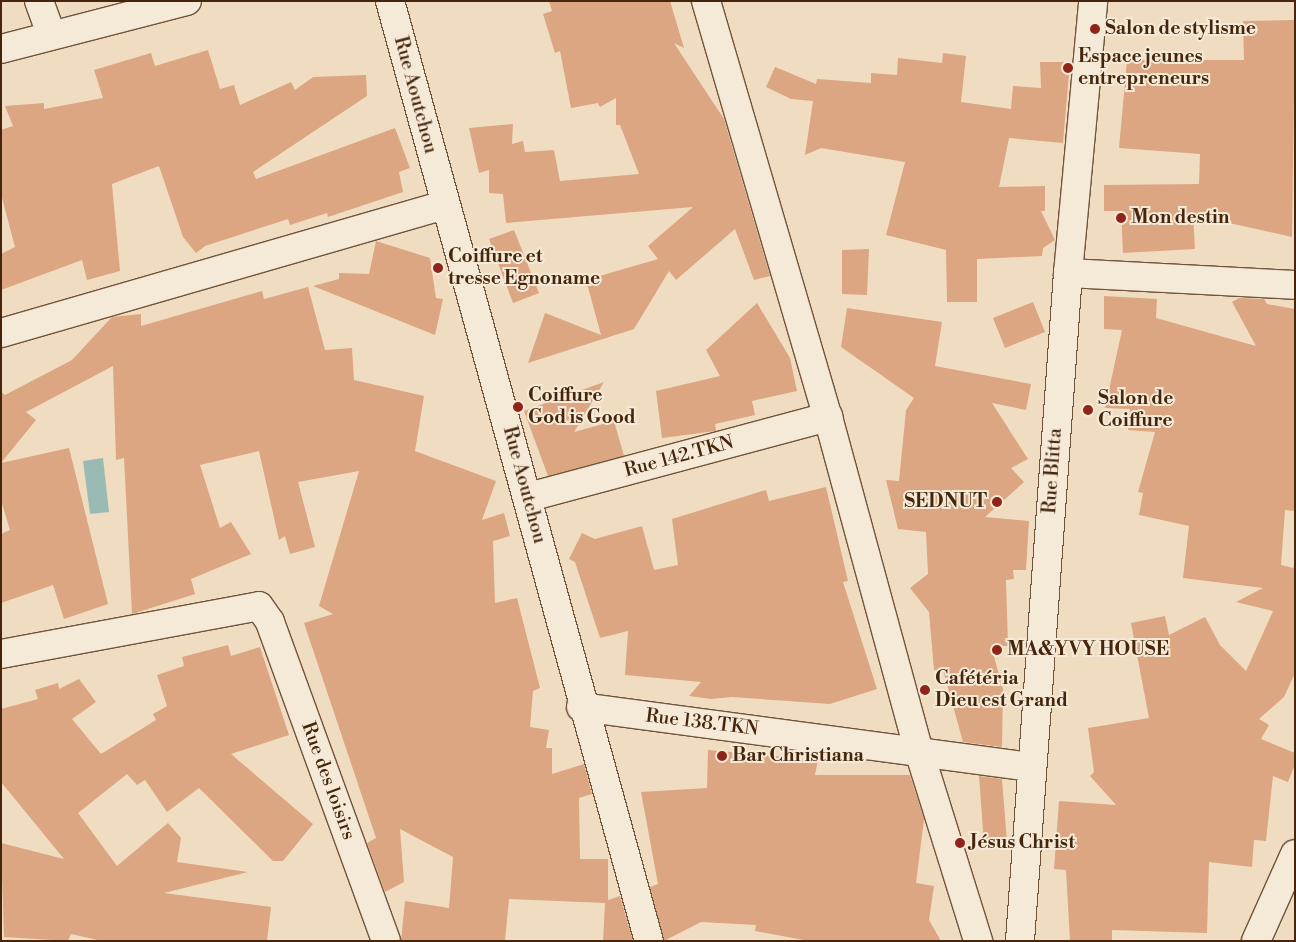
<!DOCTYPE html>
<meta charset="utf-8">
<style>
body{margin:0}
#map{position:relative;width:1296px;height:942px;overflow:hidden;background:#f0ddc1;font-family:"Libre Bodoni",serif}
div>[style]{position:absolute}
.water>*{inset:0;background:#9abbb4}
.building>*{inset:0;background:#dba681}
.roads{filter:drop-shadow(1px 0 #70543a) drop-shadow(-1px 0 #70543a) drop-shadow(0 1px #70543a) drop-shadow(0 -1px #70543a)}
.minor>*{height:28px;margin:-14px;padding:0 14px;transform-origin:14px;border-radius:14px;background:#f5e9d7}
.dots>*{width:14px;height:14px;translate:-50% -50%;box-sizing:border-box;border:2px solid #f5e9d7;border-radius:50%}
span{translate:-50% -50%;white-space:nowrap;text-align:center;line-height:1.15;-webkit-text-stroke:4px #f5e9d7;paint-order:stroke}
.poi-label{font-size:19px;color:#45260d;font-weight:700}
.left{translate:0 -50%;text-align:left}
.right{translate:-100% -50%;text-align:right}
.street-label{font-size:19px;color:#45260d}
.frame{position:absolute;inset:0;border:2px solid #45260d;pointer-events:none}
</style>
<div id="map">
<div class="water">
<i style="clip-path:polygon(103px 458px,109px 512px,90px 514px,83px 461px)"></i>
</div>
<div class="building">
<i style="clip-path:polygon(549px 1px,670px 1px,684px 48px,674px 43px,724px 119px,770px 276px,754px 280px,735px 229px,676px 280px,669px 271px,634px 329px,528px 363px,545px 313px,601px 335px,586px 280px,658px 259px,648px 246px,693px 207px,506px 223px,503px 194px,489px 193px,489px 170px,479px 173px,469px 128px,513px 124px,512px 144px,523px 141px,525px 152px,554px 150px,560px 181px,639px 174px,620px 125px,616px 125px,616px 98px,600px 107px,598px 103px,571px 108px,560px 51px,555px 53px,543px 14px,552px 11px)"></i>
<i style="clip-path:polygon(1295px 20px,1292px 237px,1193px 215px,1195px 249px,1123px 253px,1121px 211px,1104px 211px,1104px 185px,1199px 184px,1200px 154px,1119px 148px,1127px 60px,1244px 60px,1243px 21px)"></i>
<i style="clip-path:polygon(208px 50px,220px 89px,234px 85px,240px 105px,291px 82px,295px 90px,313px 77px,366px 75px,367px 96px,253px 172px,256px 179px,395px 128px,410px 168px,399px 172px,403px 192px,328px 217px,327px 213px,290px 225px,288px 219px,205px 246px,196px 253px,183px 237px,159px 166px,112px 184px,120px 271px,87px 280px,82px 260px,1px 290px,1px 254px,15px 247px,1px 194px,1px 130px,13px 126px,5px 106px,44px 103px,44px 109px,103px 98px,94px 70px,151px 53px,155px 66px)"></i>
<i style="clip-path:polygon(943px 53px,966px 56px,961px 102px,1011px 109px,1013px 86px,1041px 88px,1040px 62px,1070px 62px,1063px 143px,1009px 138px,999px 187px,1045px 186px,1045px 211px,1041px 211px,1055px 240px,1043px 248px,1042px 256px,977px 259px,977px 302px,947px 302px,946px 250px,886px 235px,905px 162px,821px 148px,805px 155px,813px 101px,791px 99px,766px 87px,775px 67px,816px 84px,817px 79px,871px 83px,871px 73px,897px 75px,898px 58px,942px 63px)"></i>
<i style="clip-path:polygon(514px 230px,539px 293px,513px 303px,489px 239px)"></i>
<i style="clip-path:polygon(376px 241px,430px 258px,436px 298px,443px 299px,435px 335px,313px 286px,339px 279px,339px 273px,369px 274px)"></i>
<i style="clip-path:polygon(869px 249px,867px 295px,842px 294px,842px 250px)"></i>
<i style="clip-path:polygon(308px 287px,325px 350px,352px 348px,354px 380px,424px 396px,415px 451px,496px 481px,482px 520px,504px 513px,510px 536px,493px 541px,495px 603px,517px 598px,540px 688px,533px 691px,530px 727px,549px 730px,546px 748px,552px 748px,552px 774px,584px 764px,592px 794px,579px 798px,580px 859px,608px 859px,608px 900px,620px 896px,633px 941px,603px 941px,605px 903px,509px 899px,505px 941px,401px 941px,405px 901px,449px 908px,453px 857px,400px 829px,404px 882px,385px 892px,367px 843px,376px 838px,304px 623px,333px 614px,319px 606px,359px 471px,298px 482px,315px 547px,290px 554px,285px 536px,279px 540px,259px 451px,200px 465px,220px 528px,231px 522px,251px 554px,191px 579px,195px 594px,132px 614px,124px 458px,116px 460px,113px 366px,26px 412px,36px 420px,1px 463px,1px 392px,5px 395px,72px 360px,112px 317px,141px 314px,141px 326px,262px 291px,264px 299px)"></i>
<i style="clip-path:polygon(1104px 296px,1157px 299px,1156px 318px,1256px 346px,1232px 302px,1239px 298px,1264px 299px,1267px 304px,1295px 309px,1295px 511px,1285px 510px,1281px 565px,1293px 568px,1295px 564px,1295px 673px,1284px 697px,1259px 719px,1269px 725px,1261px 739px,1295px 753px,1295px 764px,1288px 782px,1273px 776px,1266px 841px,1254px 840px,1252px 867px,1209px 862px,1207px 933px,1112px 930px,1112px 941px,1070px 941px,1066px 870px,1054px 869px,1059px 801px,1116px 805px,1090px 776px,1094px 772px,1088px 728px,1149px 718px,1131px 623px,1165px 616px,1169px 635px,1205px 617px,1220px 645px,1246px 671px,1273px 611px,1236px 602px,1263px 588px,1183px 578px,1189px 526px,1139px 515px,1143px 493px,1138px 492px,1155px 432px,1128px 430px,1130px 409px,1105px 408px,1122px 330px,1104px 329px)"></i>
<i style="clip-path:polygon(1033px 302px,1045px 332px,1005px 348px,993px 318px)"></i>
<i style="clip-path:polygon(757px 303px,790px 358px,797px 391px,752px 401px,755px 415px,715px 424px,716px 431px,662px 438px,656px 391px,720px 376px,706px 350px)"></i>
<i style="clip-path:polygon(847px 308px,942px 322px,935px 366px,1031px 384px,1026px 410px,992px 403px,1028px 459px,1011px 468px,1024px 482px,985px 517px,1029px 521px,1026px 570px,1013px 570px,1014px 579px,1006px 580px,1008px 646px,991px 646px,1003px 689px,1002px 747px,963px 742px,943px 670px,934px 670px,929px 612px,910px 588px,928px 574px,926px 532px,898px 529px,886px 480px,899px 481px,906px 410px,914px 398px,841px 347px)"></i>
<i style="clip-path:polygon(604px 382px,574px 432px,614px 421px,624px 456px,548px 476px,524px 411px)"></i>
<i style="clip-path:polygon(69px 448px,108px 604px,64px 619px,53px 585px,1px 603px,1px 534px,10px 530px,1px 500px,1px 463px)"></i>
<i style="clip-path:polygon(826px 487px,848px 581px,843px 582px,877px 689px,830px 704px,732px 697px,711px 699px,689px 696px,701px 682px,625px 675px,628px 631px,600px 638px,575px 562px,569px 559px,582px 533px,595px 539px,642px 526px,654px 570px,678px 565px,672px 519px,766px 490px,769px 501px)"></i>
<i style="clip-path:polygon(228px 645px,231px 656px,260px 647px,289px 735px,231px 754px,313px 824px,283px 861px,273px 861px,199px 788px,167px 812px,145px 780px,137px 785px,127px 774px,78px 813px,117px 866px,168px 823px,181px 838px,177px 862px,248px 872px,164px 893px,271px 907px,267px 941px,102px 941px,71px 934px,68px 941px,4px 937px,1px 843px,64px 859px,1px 782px,1px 709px,38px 699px,35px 690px,58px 683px,59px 689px,79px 679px,96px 702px,72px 719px,101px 754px,156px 720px,153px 714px,167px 706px,157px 675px,184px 666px,182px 657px)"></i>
<i style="clip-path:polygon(708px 750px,818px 760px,815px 775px,910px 775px,924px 819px,916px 883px,934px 886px,929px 920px,941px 941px,809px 941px,755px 931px,756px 925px,701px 922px,664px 941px,650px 887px,658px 884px,641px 792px,707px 788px)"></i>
<i style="clip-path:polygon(979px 776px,1002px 779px,1007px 842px,984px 844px)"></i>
</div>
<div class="roads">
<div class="minor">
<i style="left:39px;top:1px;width:35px;rotate:70deg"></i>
<i style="left:390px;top:1px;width:975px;rotate:74.6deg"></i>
<i style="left:706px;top:1px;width:434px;rotate:73.7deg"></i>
<i style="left:828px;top:417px;width:346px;rotate:74.8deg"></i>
<i style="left:919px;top:751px;width:199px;rotate:72.7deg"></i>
<i style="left:1px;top:49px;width:192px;rotate:-14.5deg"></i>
<i style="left:1068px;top:273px;width:227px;rotate:3deg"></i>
<i style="left:1px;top:333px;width:461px;rotate:-16.1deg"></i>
<i style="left:529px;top:497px;width:310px;rotate:-15deg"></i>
<i style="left:1px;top:654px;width:262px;rotate:-10.5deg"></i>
<i style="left:259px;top:606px;width:19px;rotate:55deg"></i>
<i style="left:270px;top:622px;width:339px;rotate:70deg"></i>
<i style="left:581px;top:707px;width:454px;rotate:7.6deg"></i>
<i style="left:1020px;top:941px;width:670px;rotate:-85.89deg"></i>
<i style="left:1068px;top:273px;width:273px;rotate:-84.7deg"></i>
<i style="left:1256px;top:941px;width:95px;rotate:-65.9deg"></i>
</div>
</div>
<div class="dots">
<i style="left:1095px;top:29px;background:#8f2418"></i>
<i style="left:1068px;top:68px;background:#8f2418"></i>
<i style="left:1121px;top:218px;background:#8f2418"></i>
<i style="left:438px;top:268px;background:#8f2418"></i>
<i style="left:518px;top:407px;background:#8f2418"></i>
<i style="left:1088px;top:410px;background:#8f2418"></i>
<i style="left:997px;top:502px;background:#8f2418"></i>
<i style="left:997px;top:650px;background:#8f2418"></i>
<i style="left:925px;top:690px;background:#8f2418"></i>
<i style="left:722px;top:756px;background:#8f2418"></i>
<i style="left:960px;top:843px;background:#8f2418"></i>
</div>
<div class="poi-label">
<span class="left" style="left:1105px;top:29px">Salon de stylisme</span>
<span class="left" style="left:1078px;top:68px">Espace jeunes<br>entrepreneurs</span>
<span class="left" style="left:1131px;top:218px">Mon destin</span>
<span class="left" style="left:448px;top:268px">Coiffure et<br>tresse Egnoname</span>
<span class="left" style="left:528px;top:407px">Coiffure<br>God is Good</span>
<span class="left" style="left:1098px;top:410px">Salon de<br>Coiffure</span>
<span class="right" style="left:987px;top:502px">SEDNUT</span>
<span class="left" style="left:1007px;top:650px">MA&amp;YVY HOUSE</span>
<span class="left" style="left:935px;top:690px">Cafétéria<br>Dieu est Grand</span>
<span class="left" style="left:732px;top:756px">Bar Christiana</span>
<span class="left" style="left:970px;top:843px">Jésus Christ</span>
</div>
<div class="street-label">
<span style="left:415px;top:95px;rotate:75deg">Rue Aoutchou</span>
<span style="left:679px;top:457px;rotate:-15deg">Rue 142.TKN</span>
<span style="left:1053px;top:471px;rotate:-86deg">Rue Blitta</span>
<span style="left:524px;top:485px;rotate:75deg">Rue Aoutchou</span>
<span style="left:702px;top:723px;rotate:7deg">Rue 138.TKN</span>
<span style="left:328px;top:781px;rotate:70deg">Rue des loisirs</span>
</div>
<div class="frame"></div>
</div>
